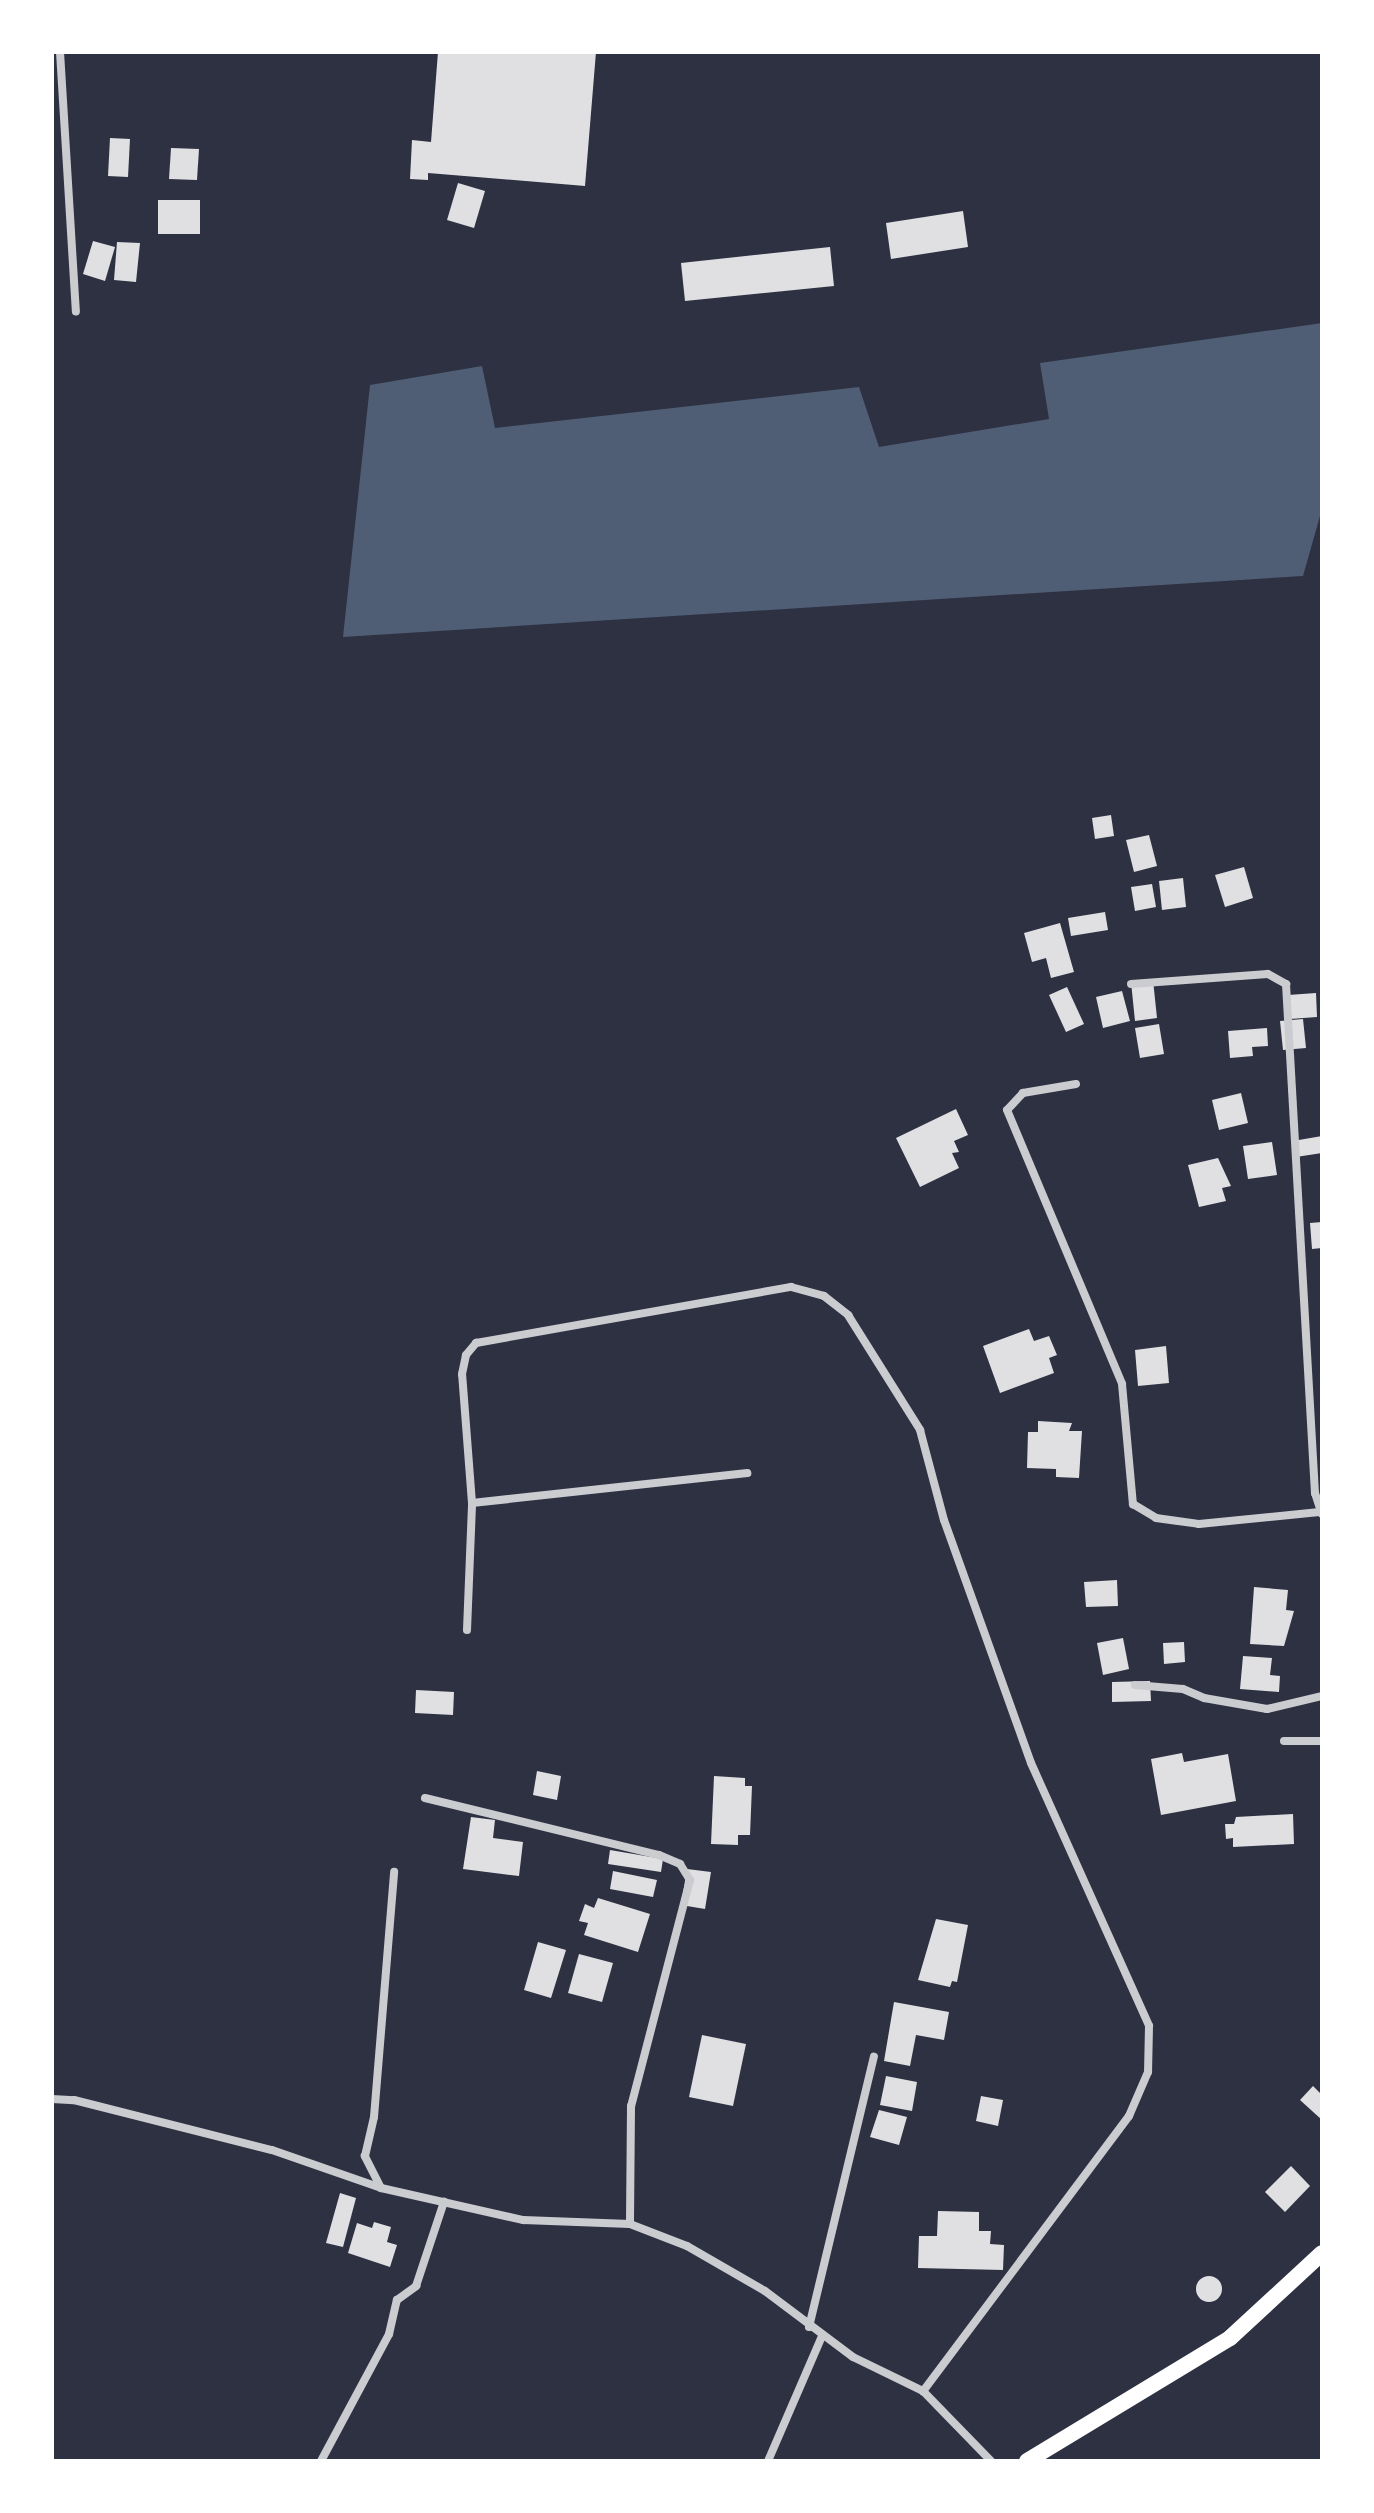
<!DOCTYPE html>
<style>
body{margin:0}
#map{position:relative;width:1374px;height:2513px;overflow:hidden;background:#2d3142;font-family:"Source Serif 4",serif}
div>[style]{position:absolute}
.water>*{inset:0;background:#4f5d75}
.building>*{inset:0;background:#e0e0e3}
.round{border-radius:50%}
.minor>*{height:8px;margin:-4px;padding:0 4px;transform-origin:4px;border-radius:4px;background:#caccd0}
.secondary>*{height:16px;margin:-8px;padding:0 8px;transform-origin:8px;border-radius:8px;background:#fff}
span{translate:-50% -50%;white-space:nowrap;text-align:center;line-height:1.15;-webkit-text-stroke:7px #fff;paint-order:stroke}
.frame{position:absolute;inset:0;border:54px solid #fff;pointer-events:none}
</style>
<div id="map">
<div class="water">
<i style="clip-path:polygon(1322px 323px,1322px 509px,1303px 576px,343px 637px,370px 385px,482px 366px,495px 428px,859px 387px,879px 447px,1049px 419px,1040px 363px)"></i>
</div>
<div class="building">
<i style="clip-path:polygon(438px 52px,596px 52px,585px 186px,428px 173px,428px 180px,410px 179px,412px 140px,431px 142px)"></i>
<i style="clip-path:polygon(110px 138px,130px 139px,128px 177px,108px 176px)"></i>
<i style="clip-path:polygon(171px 148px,199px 149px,197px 180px,169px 179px)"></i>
<i style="clip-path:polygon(458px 183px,485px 191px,474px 228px,447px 220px)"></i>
<i style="clip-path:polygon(158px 200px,200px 200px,200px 234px,158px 234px)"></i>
<i style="clip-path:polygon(963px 211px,968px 247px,891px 259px,886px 223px)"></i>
<i style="clip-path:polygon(93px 241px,115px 247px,105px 281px,83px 274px)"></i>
<i style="clip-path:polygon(117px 242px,140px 243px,136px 282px,114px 280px)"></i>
<i style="clip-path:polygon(830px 247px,834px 286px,685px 301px,681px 263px)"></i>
<i style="clip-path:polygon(1111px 815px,1114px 836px,1095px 839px,1092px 818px)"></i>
<i style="clip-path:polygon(1149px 835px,1157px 866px,1134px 872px,1126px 840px)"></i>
<i style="clip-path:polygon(1244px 867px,1253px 898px,1225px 907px,1215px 875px)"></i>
<i style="clip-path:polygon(1183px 878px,1186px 907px,1162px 910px,1159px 881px)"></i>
<i style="clip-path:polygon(1152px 884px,1156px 907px,1135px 911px,1131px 887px)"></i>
<i style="clip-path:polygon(1105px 912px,1108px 930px,1071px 936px,1068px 918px)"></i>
<i style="clip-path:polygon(1060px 923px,1074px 972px,1051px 978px,1046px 958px,1032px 962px,1024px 933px)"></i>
<i style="clip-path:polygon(1153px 980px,1157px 1018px,1135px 1021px,1131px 982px)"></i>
<i style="clip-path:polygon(1067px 987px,1084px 1024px,1066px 1032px,1049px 995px)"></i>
<i style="clip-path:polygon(1122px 991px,1130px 1021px,1103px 1028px,1096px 997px)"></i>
<i style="clip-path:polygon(1316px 993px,1317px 1017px,1290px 1019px,1288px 995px)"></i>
<i style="clip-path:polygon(1303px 1019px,1306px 1048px,1283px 1050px,1280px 1021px)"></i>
<i style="clip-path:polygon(1159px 1024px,1164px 1054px,1140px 1058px,1135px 1028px)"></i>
<i style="clip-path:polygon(1267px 1028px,1268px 1046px,1252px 1047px,1253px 1056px,1230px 1058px,1228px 1031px)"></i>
<i style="clip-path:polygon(1241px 1093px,1248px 1123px,1219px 1130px,1212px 1100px)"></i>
<i style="clip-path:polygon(956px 1109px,968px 1135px,954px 1141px,959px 1152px,952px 1153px,959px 1168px,920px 1187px,896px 1138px)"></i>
<i style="clip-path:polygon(1322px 1136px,1322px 1153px,1296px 1157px,1293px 1141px)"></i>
<i style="clip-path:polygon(1272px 1142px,1277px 1175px,1248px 1179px,1243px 1146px)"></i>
<i style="clip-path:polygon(1218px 1158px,1231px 1186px,1222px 1188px,1226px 1201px,1199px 1207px,1188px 1165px)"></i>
<i style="clip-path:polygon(1322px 1222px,1322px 1248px,1312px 1249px,1310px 1223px)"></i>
<i style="clip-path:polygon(1029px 1329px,1034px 1341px,1049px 1336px,1057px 1355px,1049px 1358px,1054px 1373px,1000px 1393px,983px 1346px)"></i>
<i style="clip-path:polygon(1166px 1346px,1169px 1383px,1138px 1386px,1135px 1350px)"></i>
<i style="clip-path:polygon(1038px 1421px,1072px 1423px,1069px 1431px,1082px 1431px,1079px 1478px,1056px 1477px,1056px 1469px,1027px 1468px,1028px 1432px,1038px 1432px)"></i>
<i style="clip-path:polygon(1117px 1580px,1118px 1606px,1086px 1607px,1084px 1582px)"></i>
<i style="clip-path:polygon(1254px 1587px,1288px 1590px,1286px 1610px,1294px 1611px,1284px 1646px,1250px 1644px)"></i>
<i style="clip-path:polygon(1123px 1638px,1129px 1669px,1103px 1675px,1097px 1643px)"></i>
<i style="clip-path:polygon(1184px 1642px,1185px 1662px,1164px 1664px,1163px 1643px)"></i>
<i style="clip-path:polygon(1243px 1656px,1272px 1658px,1270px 1675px,1280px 1676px,1279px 1692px,1240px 1689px)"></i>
<i style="clip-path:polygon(1150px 1681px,1151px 1701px,1112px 1702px,1112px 1682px)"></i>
<i style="clip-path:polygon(416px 1690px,454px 1692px,453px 1715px,415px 1713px)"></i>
<i style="clip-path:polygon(1182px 1753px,1184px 1762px,1228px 1754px,1236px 1801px,1161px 1815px,1151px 1759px)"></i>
<i style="clip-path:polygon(537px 1771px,561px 1776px,557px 1800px,533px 1795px)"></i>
<i style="clip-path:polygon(714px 1776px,745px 1778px,745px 1786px,752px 1786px,750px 1835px,738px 1835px,738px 1845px,711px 1844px)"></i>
<i style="clip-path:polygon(1293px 1814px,1294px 1844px,1233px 1847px,1233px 1838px,1226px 1839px,1225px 1824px,1234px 1824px,1236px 1817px)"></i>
<i style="clip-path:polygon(471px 1817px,495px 1820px,493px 1838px,523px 1842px,519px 1876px,463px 1869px)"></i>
<i style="clip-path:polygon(610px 1850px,663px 1859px,661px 1872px,608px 1864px)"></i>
<i style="clip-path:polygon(687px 1869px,711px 1872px,705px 1909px,681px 1905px)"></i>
<i style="clip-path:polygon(613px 1871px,657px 1880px,653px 1897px,610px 1889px)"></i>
<i style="clip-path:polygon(598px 1898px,650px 1914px,638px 1952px,584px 1935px,588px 1923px,579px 1921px,585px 1904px,594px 1908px)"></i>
<i style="clip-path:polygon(936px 1919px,968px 1925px,957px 1982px,952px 1981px,950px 1987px,918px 1980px)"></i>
<i style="clip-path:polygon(538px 1942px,566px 1950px,551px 1998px,524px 1990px)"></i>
<i style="clip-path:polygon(579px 1954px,613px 1963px,602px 2002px,568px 1993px)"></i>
<i style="clip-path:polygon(894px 2002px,949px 2012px,944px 2040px,916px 2035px,910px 2066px,884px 2061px)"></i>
<i style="clip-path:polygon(702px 2035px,746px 2044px,733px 2106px,689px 2097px)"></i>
<i style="clip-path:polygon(886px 2076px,917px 2082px,912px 2111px,880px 2105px)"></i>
<i style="clip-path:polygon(1313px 2086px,1322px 2095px,1322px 2120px,1300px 2100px)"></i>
<i style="clip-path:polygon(981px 2096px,1003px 2100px,998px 2126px,976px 2121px)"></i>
<i style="clip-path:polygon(879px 2110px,907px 2117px,899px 2145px,870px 2137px)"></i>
<i style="clip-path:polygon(1291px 2166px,1310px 2186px,1285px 2212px,1265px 2192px)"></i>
<i style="clip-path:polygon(340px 2193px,356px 2198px,343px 2247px,326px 2243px)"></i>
<i style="clip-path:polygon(938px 2211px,979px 2212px,979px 2231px,991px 2231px,990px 2244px,1004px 2245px,1003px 2270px,918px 2268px,919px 2236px,937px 2236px)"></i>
<i style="clip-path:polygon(374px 2222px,391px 2227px,387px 2242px,397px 2245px,390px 2267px,348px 2253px,357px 2223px,372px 2228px)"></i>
<i class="round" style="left:1196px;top:2276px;width:26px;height:26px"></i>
</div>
<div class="minor">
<i style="left:60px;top:52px;width:260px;rotate:86.5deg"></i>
<i style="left:1131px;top:984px;width:137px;rotate:-4.2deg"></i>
<i style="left:1268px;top:974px;width:21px;rotate:29deg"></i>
<i style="left:1286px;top:984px;width:510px;rotate:86.74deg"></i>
<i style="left:1315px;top:1493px;width:22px;rotate:72deg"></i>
<i style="left:1076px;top:1084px;width:54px;rotate:170.4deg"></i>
<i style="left:1023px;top:1093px;width:23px;rotate:133deg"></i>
<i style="left:1007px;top:1110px;width:297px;rotate:67.2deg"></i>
<i style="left:1122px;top:1384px;width:121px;rotate:84.8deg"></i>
<i style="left:1133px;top:1504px;width:27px;rotate:31deg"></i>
<i style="left:1156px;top:1518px;width:43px;rotate:7.9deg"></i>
<i style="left:1199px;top:1524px;width:121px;rotate:-5.7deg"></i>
<i style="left:472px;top:1503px;width:277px;rotate:-6.2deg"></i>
<i style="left:467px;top:1630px;width:127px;rotate:-87.7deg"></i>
<i style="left:472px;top:1503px;width:129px;rotate:-94.4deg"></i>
<i style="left:462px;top:1374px;width:19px;rotate:-78deg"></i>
<i style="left:466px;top:1355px;width:16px;rotate:-50deg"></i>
<i style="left:476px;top:1343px;width:320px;rotate:-10.1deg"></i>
<i style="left:791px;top:1287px;width:34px;rotate:15deg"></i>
<i style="left:824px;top:1296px;width:31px;rotate:38deg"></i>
<i style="left:848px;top:1315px;width:136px;rotate:57.9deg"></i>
<i style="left:920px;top:1430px;width:93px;rotate:75.1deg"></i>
<i style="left:944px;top:1520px;width:258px;rotate:70.3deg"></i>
<i style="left:1031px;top:1763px;width:288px;rotate:65.8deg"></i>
<i style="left:1149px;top:2026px;width:46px;rotate:91.2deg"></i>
<i style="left:1148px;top:2072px;width:48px;rotate:113.4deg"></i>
<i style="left:1129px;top:2116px;width:344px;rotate:126.8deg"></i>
<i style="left:1135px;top:1685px;width:48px;rotate:4.8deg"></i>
<i style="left:1183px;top:1689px;width:23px;rotate:23deg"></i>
<i style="left:1204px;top:1698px;width:64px;rotate:9.9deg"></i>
<i style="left:1267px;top:1709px;width:57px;rotate:-13.3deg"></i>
<i style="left:1284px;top:1741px;width:38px"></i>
<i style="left:425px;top:1798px;width:241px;rotate:13.7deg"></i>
<i style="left:659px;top:1855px;width:23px;rotate:23deg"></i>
<i style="left:680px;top:1864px;width:19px;rotate:58deg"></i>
<i style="left:690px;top:1880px;width:234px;rotate:104.6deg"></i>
<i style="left:631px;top:2106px;width:118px;rotate:90.5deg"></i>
<i style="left:52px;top:2099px;width:22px;rotate:3deg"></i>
<i style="left:74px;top:2100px;width:204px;rotate:14.2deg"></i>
<i style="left:272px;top:2150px;width:115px;rotate:19.2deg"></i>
<i style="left:381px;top:2188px;width:146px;rotate:12.7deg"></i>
<i style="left:523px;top:2220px;width:107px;rotate:2.1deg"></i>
<i style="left:630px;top:2224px;width:61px;rotate:21.1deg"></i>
<i style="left:687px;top:2246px;width:90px;rotate:30deg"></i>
<i style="left:765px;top:2291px;width:110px;rotate:36.9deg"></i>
<i style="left:853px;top:2357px;width:78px;rotate:25.9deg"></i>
<i style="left:923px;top:2391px;width:98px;rotate:45.8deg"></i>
<i style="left:381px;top:2188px;width:36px;rotate:-117deg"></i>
<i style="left:365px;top:2156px;width:40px;rotate:-77deg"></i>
<i style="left:374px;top:2117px;width:246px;rotate:-85.3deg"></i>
<i style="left:809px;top:2327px;width:278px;rotate:-76.5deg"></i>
<i style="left:321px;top:2461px;width:144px;rotate:-61.8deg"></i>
<i style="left:389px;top:2334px;width:35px;rotate:-77deg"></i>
<i style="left:397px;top:2300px;width:24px;rotate:-36deg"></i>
<i style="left:416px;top:2286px;width:89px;rotate:-71.6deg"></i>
<i style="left:768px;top:2461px;width:136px;rotate:-66.6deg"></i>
</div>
<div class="secondary">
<i style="left:1027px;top:2461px;width:237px;rotate:-31.2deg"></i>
<i style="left:1230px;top:2338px;width:125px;rotate:-42.7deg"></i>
</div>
<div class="frame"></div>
</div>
